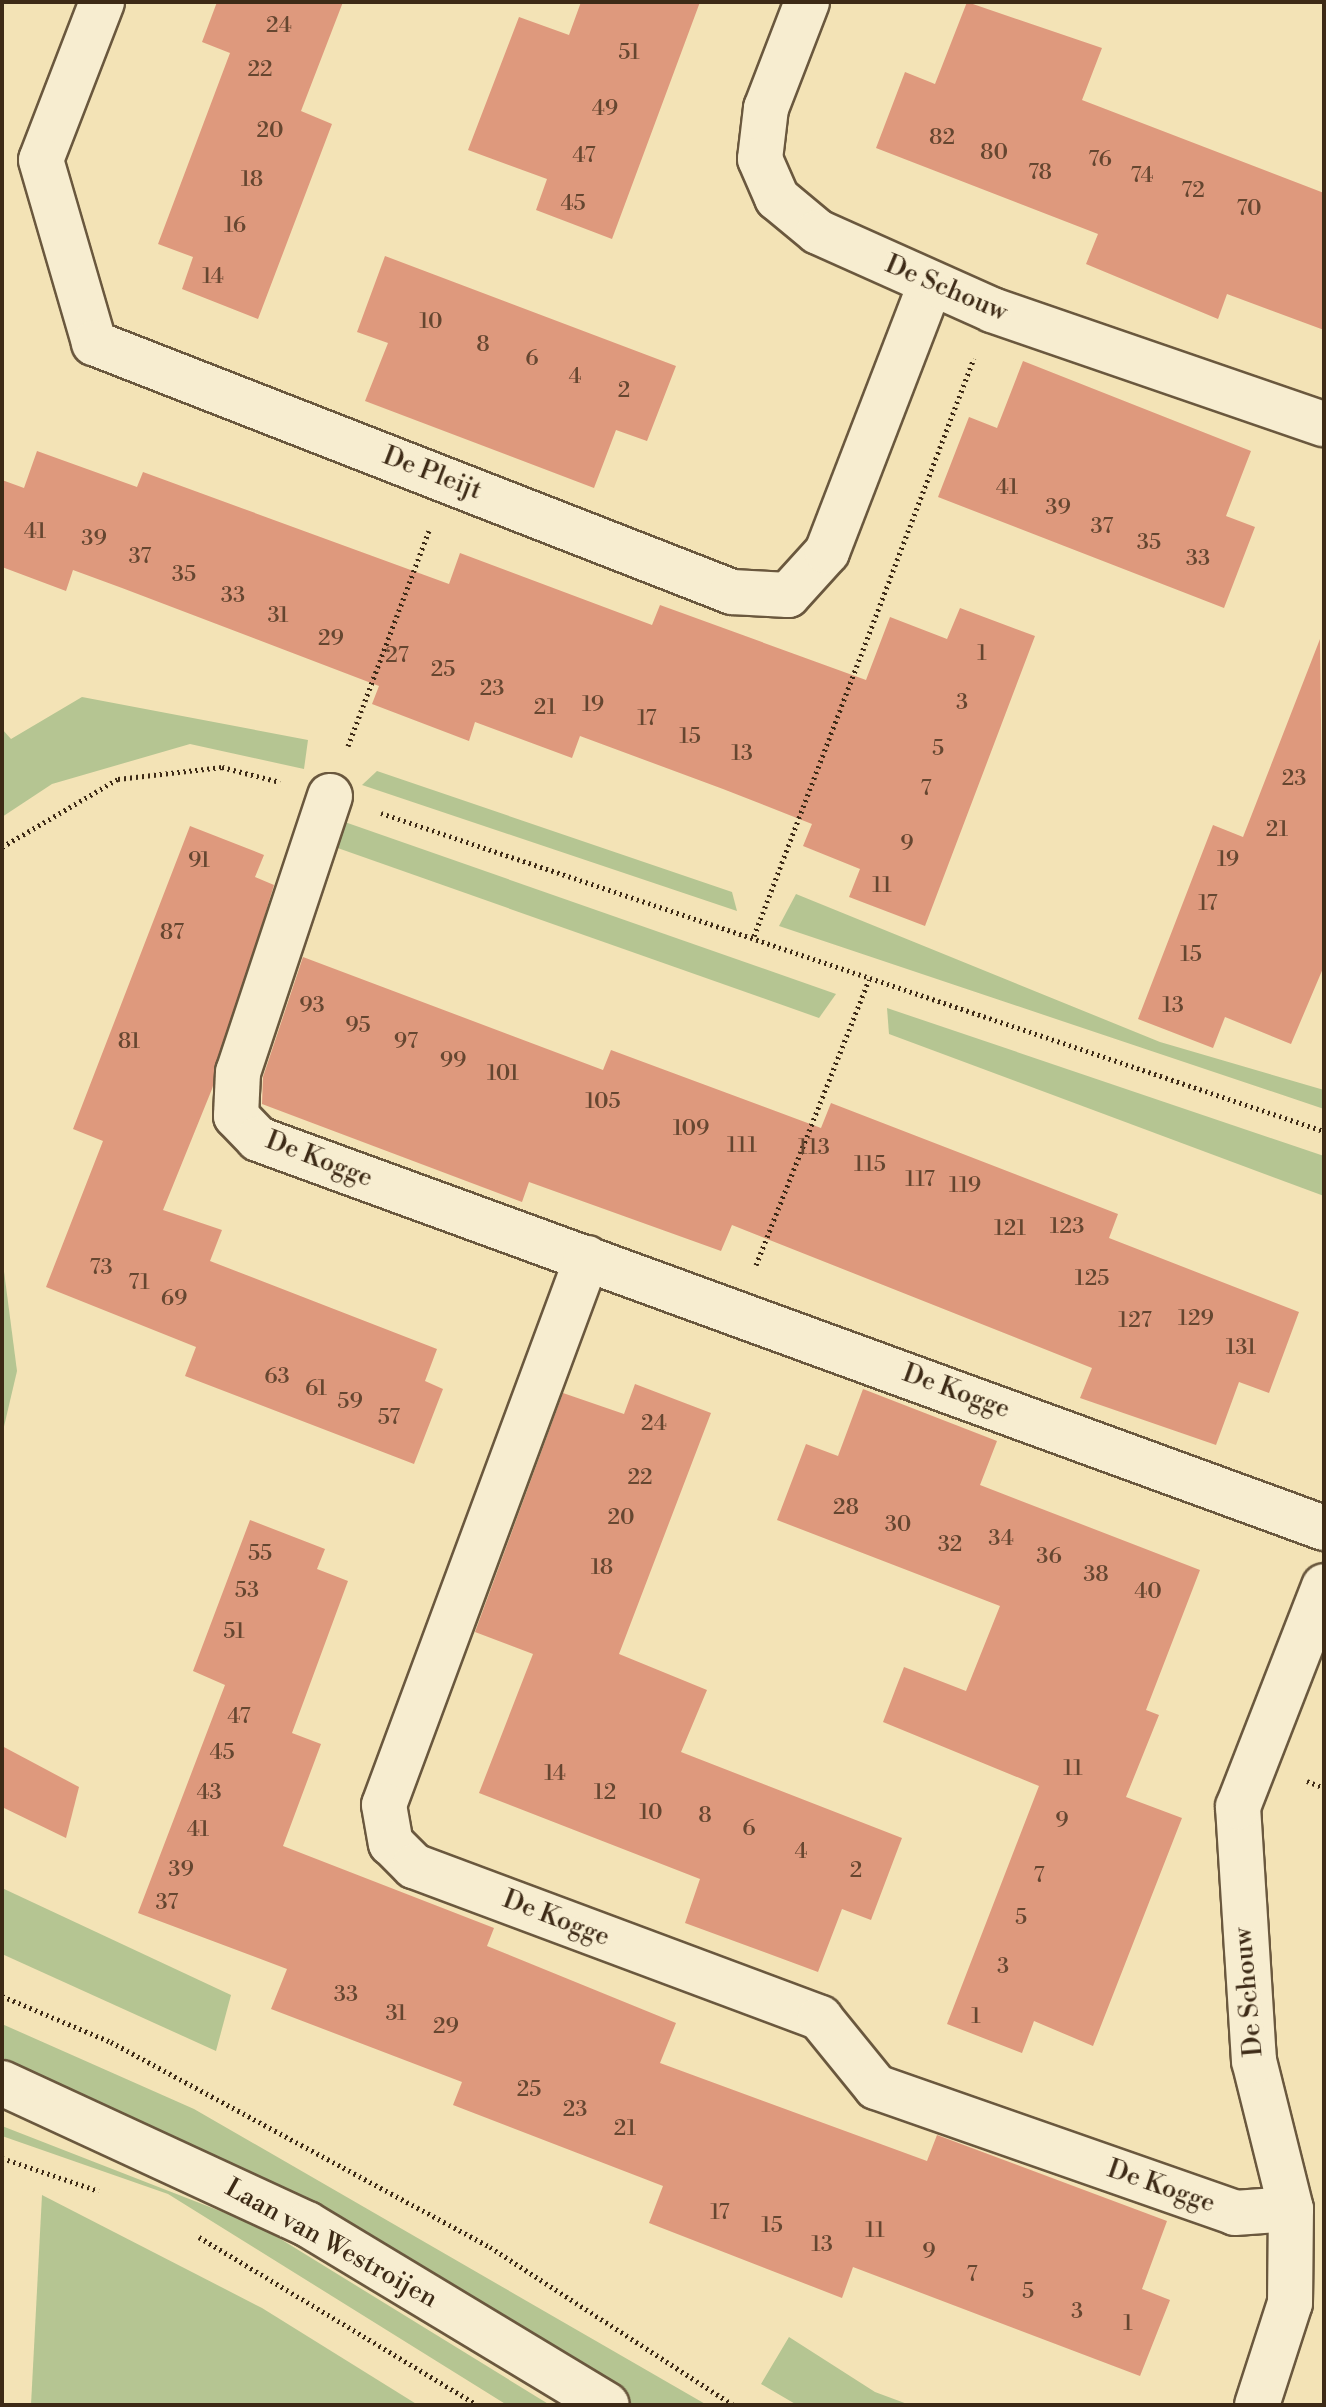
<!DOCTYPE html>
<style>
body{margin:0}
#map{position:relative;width:1326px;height:2407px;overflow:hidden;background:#f3e3b6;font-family:"Libre Bodoni",serif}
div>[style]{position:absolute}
.green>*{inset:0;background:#b5c592}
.building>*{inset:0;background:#de997d}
.path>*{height:5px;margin-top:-2.5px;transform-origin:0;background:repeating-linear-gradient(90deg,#3d2a16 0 2px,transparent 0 6px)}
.roads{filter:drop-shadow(2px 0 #6a583e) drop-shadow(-2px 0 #6a583e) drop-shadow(0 2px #6a583e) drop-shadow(0 -2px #6a583e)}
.minor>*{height:44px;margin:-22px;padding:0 22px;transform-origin:22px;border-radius:22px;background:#f7edd0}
.tertiary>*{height:44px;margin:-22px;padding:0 22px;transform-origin:22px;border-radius:22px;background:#f7edd0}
span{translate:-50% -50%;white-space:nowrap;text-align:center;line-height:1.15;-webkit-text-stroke:8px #f7edd0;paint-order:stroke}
.number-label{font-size:22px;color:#654630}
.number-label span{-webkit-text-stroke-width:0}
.street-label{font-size:26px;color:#3d2a16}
.frame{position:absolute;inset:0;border:4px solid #3d2a16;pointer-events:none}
</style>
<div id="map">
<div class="green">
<i style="clip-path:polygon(82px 697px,308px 740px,304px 769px,190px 744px,52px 784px,2px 817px,2px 729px,11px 739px)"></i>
<i style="clip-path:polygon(377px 771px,732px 892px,737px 911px,362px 785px)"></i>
<i style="clip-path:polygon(339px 820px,836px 994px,819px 1018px,332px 846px)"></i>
<i style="clip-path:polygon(796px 894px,1160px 1042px,1324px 1090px,1324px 1109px,779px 926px)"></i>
<i style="clip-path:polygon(887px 1008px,1324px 1156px,1324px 1196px,889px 1034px)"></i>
<i style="clip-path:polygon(2px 1256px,17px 1371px,2px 1435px)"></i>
<i style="clip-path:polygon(2px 1888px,231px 1995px,216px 2051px,2px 1954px)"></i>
<i style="clip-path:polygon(2px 2024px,194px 2109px,707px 2405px,633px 2405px,241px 2175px,2px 2058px)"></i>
<i style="clip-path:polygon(2px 2126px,261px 2227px,550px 2405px,507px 2405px,168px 2194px,2px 2136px)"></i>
<i style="clip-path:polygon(42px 2195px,262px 2308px,418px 2405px,31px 2405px)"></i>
<i style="clip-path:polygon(789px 2337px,875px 2392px,910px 2405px,797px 2405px,761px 2384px)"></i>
</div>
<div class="building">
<i style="clip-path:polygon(217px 2px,343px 2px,301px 111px,332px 124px,258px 319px,182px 289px,193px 257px,158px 244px,230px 53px,202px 42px)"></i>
<i style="clip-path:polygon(581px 2px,700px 2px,612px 239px,536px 210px,547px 179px,468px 150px,519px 17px,569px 35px)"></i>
<i style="clip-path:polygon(967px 2px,1102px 48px,1082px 100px,1324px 193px,1324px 330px,1227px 294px,1218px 319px,1086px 264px,1098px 234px,876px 148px,905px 72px,935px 84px)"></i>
<i style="clip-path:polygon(385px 256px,676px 366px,647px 441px,616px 430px,594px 488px,365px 401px,388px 343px,357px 332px)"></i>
<i style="clip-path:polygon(1023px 361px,1251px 451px,1226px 516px,1255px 527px,1224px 608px,938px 497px,969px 417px,997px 428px)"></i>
<i style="clip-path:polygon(37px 451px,137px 487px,143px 472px,449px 584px,460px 553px,652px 625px,660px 605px,866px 680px,890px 617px,947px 639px,960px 608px,1035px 636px,925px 926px,849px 897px,860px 869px,803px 846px,812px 824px,723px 789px,580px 736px,572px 758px,475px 722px,469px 741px,372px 704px,379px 686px,122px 588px,73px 570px,66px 591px,2px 567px,2px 480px,24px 488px)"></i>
<i style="clip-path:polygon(1320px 639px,1324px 966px,1291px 1044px,1225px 1017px,1213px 1048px,1138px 1019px,1213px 825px,1243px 837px)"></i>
<i style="clip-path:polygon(190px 826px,264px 855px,255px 877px,274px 885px,212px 1089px,163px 1210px,222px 1230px,210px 1261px,437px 1349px,425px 1381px,443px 1389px,414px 1464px,185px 1376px,196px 1347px,46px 1287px,103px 1141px,73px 1129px)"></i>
<i style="clip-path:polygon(303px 957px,603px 1070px,611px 1050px,821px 1128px,831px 1103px,1118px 1214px,1109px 1238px,1299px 1312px,1269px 1393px,1239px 1382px,1216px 1445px,1080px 1398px,1092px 1368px,732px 1225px,721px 1251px,529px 1182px,522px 1202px,262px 1104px,263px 1077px)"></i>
<i style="clip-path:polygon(635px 1384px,711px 1413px,619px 1654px,707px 1690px,681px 1752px,902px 1838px,871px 1920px,842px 1909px,818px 1972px,685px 1923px,700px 1879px,479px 1793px,533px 1654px,475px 1632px,563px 1393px,624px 1414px)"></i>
<i style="clip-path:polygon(863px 1389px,997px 1441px,980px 1485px,1200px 1570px,1146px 1710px,1159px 1715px,1126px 1797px,1182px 1818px,1093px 2046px,1034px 2021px,1022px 2053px,947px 2024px,1039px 1786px,883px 1722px,904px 1667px,966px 1691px,1000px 1606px,777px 1520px,806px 1444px,838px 1456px)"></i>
<i style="clip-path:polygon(250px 1520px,325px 1549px,317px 1569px,348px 1581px,292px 1733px,321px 1744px,283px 1846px,494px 1928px,487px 1946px,676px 2023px,660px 2063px,927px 2161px,937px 2135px,1167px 2221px,1142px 2289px,1170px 2300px,1140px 2376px,853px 2267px,842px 2298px,649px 2223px,663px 2186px,453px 2105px,462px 2082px,271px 2009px,287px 1969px,138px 1913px,225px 1685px,193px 1671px)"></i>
<i style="clip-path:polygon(2px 1746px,79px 1787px,66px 1838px,2px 1807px)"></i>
</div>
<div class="path">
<i style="left:348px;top:746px;width:230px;rotate:-69.4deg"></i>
<i style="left:381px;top:813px;width:995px;rotate:18.64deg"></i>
<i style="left:2px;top:847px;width:134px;rotate:-30.4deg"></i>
<i style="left:118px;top:779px;width:105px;rotate:-6.6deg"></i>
<i style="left:222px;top:767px;width:60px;rotate:14.5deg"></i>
<i style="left:754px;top:936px;width:618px;rotate:-69.16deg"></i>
<i style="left:756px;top:1265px;width:307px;rotate:-68.4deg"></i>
<i style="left:1307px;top:1781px;width:18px;rotate:22deg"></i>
<i style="left:2px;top:1996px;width:118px;rotate:22.9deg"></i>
<i style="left:111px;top:2042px;width:431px;rotate:28.4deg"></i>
<i style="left:490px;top:2247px;width:290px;rotate:33deg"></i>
<i style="left:2px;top:2158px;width:102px;rotate:18.8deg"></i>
<i style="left:199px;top:2237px;width:325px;rotate:31.1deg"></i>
</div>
<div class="roads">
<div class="minor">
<i style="left:102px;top:2px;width:169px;rotate:111.1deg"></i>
<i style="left:41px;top:160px;width:191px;rotate:73.8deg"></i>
<i style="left:94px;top:343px;width:685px;rotate:21.32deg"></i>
<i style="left:732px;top:592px;width:56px;rotate:3.1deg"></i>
<i style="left:788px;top:595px;width:58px;rotate:-47.8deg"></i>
<i style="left:827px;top:552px;width:286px;rotate:-68.9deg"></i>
<i style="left:807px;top:2px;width:114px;rotate:111.1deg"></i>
<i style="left:766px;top:108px;width:51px;rotate:96.7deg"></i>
<i style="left:760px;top:159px;width:43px;rotate:66.4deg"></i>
<i style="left:777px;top:198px;width:53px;rotate:39.7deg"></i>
<i style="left:818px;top:232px;width:191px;rotate:24.1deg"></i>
<i style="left:992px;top:310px;width:351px;rotate:19deg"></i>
<i style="left:330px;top:796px;width:291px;rotate:108.4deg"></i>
<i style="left:238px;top:1072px;width:44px;rotate:92.6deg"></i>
<i style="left:236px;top:1116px;width:32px;rotate:46deg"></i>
<i style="left:258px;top:1139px;width:1135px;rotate:20.05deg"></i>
<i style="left:587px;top:1258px;width:583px;rotate:110.36deg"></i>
<i style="left:384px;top:1805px;width:39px;rotate:80deg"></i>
<i style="left:391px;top:1843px;width:33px;rotate:45deg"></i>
<i style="left:414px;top:1866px;width:434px;rotate:20.5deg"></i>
<i style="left:820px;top:2018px;width:89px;rotate:50.9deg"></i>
<i style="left:876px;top:2087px;width:380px;rotate:19.3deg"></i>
<i style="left:1235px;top:2213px;width:56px;rotate:-4.1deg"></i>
<i style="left:1257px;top:2405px;width:107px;rotate:-72.1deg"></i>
<i style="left:1290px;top:2303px;width:94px;rotate:-89.4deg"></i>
<i style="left:1291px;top:2209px;width:153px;rotate:-104deg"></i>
<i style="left:1254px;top:2061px;width:255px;rotate:-93.6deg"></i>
<i style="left:1238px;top:1807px;width:237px;rotate:-68.7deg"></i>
</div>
<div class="tertiary">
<i style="left:2px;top:2083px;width:336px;rotate:24.8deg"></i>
<i style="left:307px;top:2224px;width:350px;rotate:31.1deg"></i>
</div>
</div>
<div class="number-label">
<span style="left:279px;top:26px">24</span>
<span style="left:629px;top:53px">51</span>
<span style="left:260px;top:70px">22</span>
<span style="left:605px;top:109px">49</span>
<span style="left:270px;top:131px">20</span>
<span style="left:942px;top:138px">82</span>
<span style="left:994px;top:153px">80</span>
<span style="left:584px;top:156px">47</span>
<span style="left:1100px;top:160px">76</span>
<span style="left:1040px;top:173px">78</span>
<span style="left:1142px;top:176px">74</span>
<span style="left:252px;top:180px">18</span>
<span style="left:1193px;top:191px">72</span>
<span style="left:573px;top:204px">45</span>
<span style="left:1249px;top:209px">70</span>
<span style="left:235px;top:226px">16</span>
<span style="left:213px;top:277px">14</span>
<span style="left:431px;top:322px">10</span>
<span style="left:483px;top:345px">8</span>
<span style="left:532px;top:359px">6</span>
<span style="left:575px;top:377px">4</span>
<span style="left:624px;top:391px">2</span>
<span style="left:1007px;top:488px">41</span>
<span style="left:1058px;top:508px">39</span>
<span style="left:1102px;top:527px">37</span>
<span style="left:35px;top:532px">41</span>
<span style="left:94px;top:539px">39</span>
<span style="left:1149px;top:543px">35</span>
<span style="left:140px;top:557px">37</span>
<span style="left:1198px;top:559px">33</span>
<span style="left:184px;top:575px">35</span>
<span style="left:233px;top:596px">33</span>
<span style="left:278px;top:616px">31</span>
<span style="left:331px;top:639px">29</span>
<span style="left:982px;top:654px">1</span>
<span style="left:397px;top:656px">27</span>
<span style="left:443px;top:670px">25</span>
<span style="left:492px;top:689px">23</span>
<span style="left:962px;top:703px">3</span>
<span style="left:593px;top:705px">19</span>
<span style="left:545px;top:708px">21</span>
<span style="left:647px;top:719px">17</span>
<span style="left:690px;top:737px">15</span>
<span style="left:938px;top:749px">5</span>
<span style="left:742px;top:754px">13</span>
<span style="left:1294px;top:779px">23</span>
<span style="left:926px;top:789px">7</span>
<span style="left:1277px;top:830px">21</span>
<span style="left:907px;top:844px">9</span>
<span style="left:1228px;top:860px">19</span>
<span style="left:199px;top:861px">91</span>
<span style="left:882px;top:886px">11</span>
<span style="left:1208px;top:904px">17</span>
<span style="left:172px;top:933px">87</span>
<span style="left:1191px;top:955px">15</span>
<span style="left:312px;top:1006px">93</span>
<span style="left:1173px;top:1006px">13</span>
<span style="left:358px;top:1026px">95</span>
<span style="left:129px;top:1042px">81</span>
<span style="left:406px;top:1042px">97</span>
<span style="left:453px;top:1061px">99</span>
<span style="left:503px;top:1074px">101</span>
<span style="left:603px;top:1102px">105</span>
<span style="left:691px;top:1129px">109</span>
<span style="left:742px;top:1146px">111</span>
<span style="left:814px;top:1148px">113</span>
<span style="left:870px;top:1165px">115</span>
<span style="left:920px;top:1180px">117</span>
<span style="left:965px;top:1186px">119</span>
<span style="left:1067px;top:1227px">123</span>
<span style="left:1010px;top:1229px">121</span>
<span style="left:101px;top:1268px">73</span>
<span style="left:1092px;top:1279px">125</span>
<span style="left:139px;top:1283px">71</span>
<span style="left:174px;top:1299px">69</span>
<span style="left:1196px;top:1319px">129</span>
<span style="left:1135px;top:1321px">127</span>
<span style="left:1241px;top:1348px">131</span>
<span style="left:277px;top:1377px">63</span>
<span style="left:316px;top:1389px">61</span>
<span style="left:350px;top:1402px">59</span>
<span style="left:389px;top:1418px">57</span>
<span style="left:654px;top:1424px">24</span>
<span style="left:640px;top:1478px">22</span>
<span style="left:846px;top:1508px">28</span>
<span style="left:621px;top:1518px">20</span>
<span style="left:898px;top:1525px">30</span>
<span style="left:1001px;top:1539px">34</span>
<span style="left:950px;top:1545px">32</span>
<span style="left:260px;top:1554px">55</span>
<span style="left:1049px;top:1557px">36</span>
<span style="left:602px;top:1568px">18</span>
<span style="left:1096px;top:1575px">38</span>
<span style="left:247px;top:1591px">53</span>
<span style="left:1148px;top:1592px">40</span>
<span style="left:234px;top:1632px">51</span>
<span style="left:239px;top:1717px">47</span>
<span style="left:222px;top:1753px">45</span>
<span style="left:1073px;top:1769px">11</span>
<span style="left:555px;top:1774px">14</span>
<span style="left:209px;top:1793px">43</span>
<span style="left:605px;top:1793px">12</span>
<span style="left:651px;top:1813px">10</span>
<span style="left:705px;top:1816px">8</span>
<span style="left:1062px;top:1821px">9</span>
<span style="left:749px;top:1829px">6</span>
<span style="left:198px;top:1830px">41</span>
<span style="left:801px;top:1852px">4</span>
<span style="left:181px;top:1870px">39</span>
<span style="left:856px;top:1871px">2</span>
<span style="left:1039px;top:1876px">7</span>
<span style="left:167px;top:1903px">37</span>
<span style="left:1021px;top:1918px">5</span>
<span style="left:1003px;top:1967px">3</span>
<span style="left:346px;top:1995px">33</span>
<span style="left:396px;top:2014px">31</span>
<span style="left:976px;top:2017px">1</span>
<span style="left:446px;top:2027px">29</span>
<span style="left:529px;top:2090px">25</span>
<span style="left:575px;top:2110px">23</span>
<span style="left:625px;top:2129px">21</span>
<span style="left:720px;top:2213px">17</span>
<span style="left:772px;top:2226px">15</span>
<span style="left:875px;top:2231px">11</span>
<span style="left:822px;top:2245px">13</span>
<span style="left:929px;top:2252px">9</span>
<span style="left:972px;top:2275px">7</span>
<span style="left:1028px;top:2292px">5</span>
<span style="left:1077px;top:2312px">3</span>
<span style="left:1128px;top:2324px">1</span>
</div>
<div class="street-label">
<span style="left:946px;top:289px;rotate:23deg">De Schouw</span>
<span style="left:432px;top:474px;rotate:21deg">De Pleijt</span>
<span style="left:319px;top:1160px;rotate:21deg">De Kogge</span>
<span style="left:956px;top:1392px;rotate:20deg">De Kogge</span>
<span style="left:556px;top:1919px;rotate:21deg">De Kogge</span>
<span style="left:1249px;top:1992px;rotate:-95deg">De Schouw</span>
<span style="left:1161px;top:2187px;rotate:19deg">De Kogge</span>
<span style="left:331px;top:2244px;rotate:29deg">Laan van Westroijen</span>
</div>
<div class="frame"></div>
</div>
